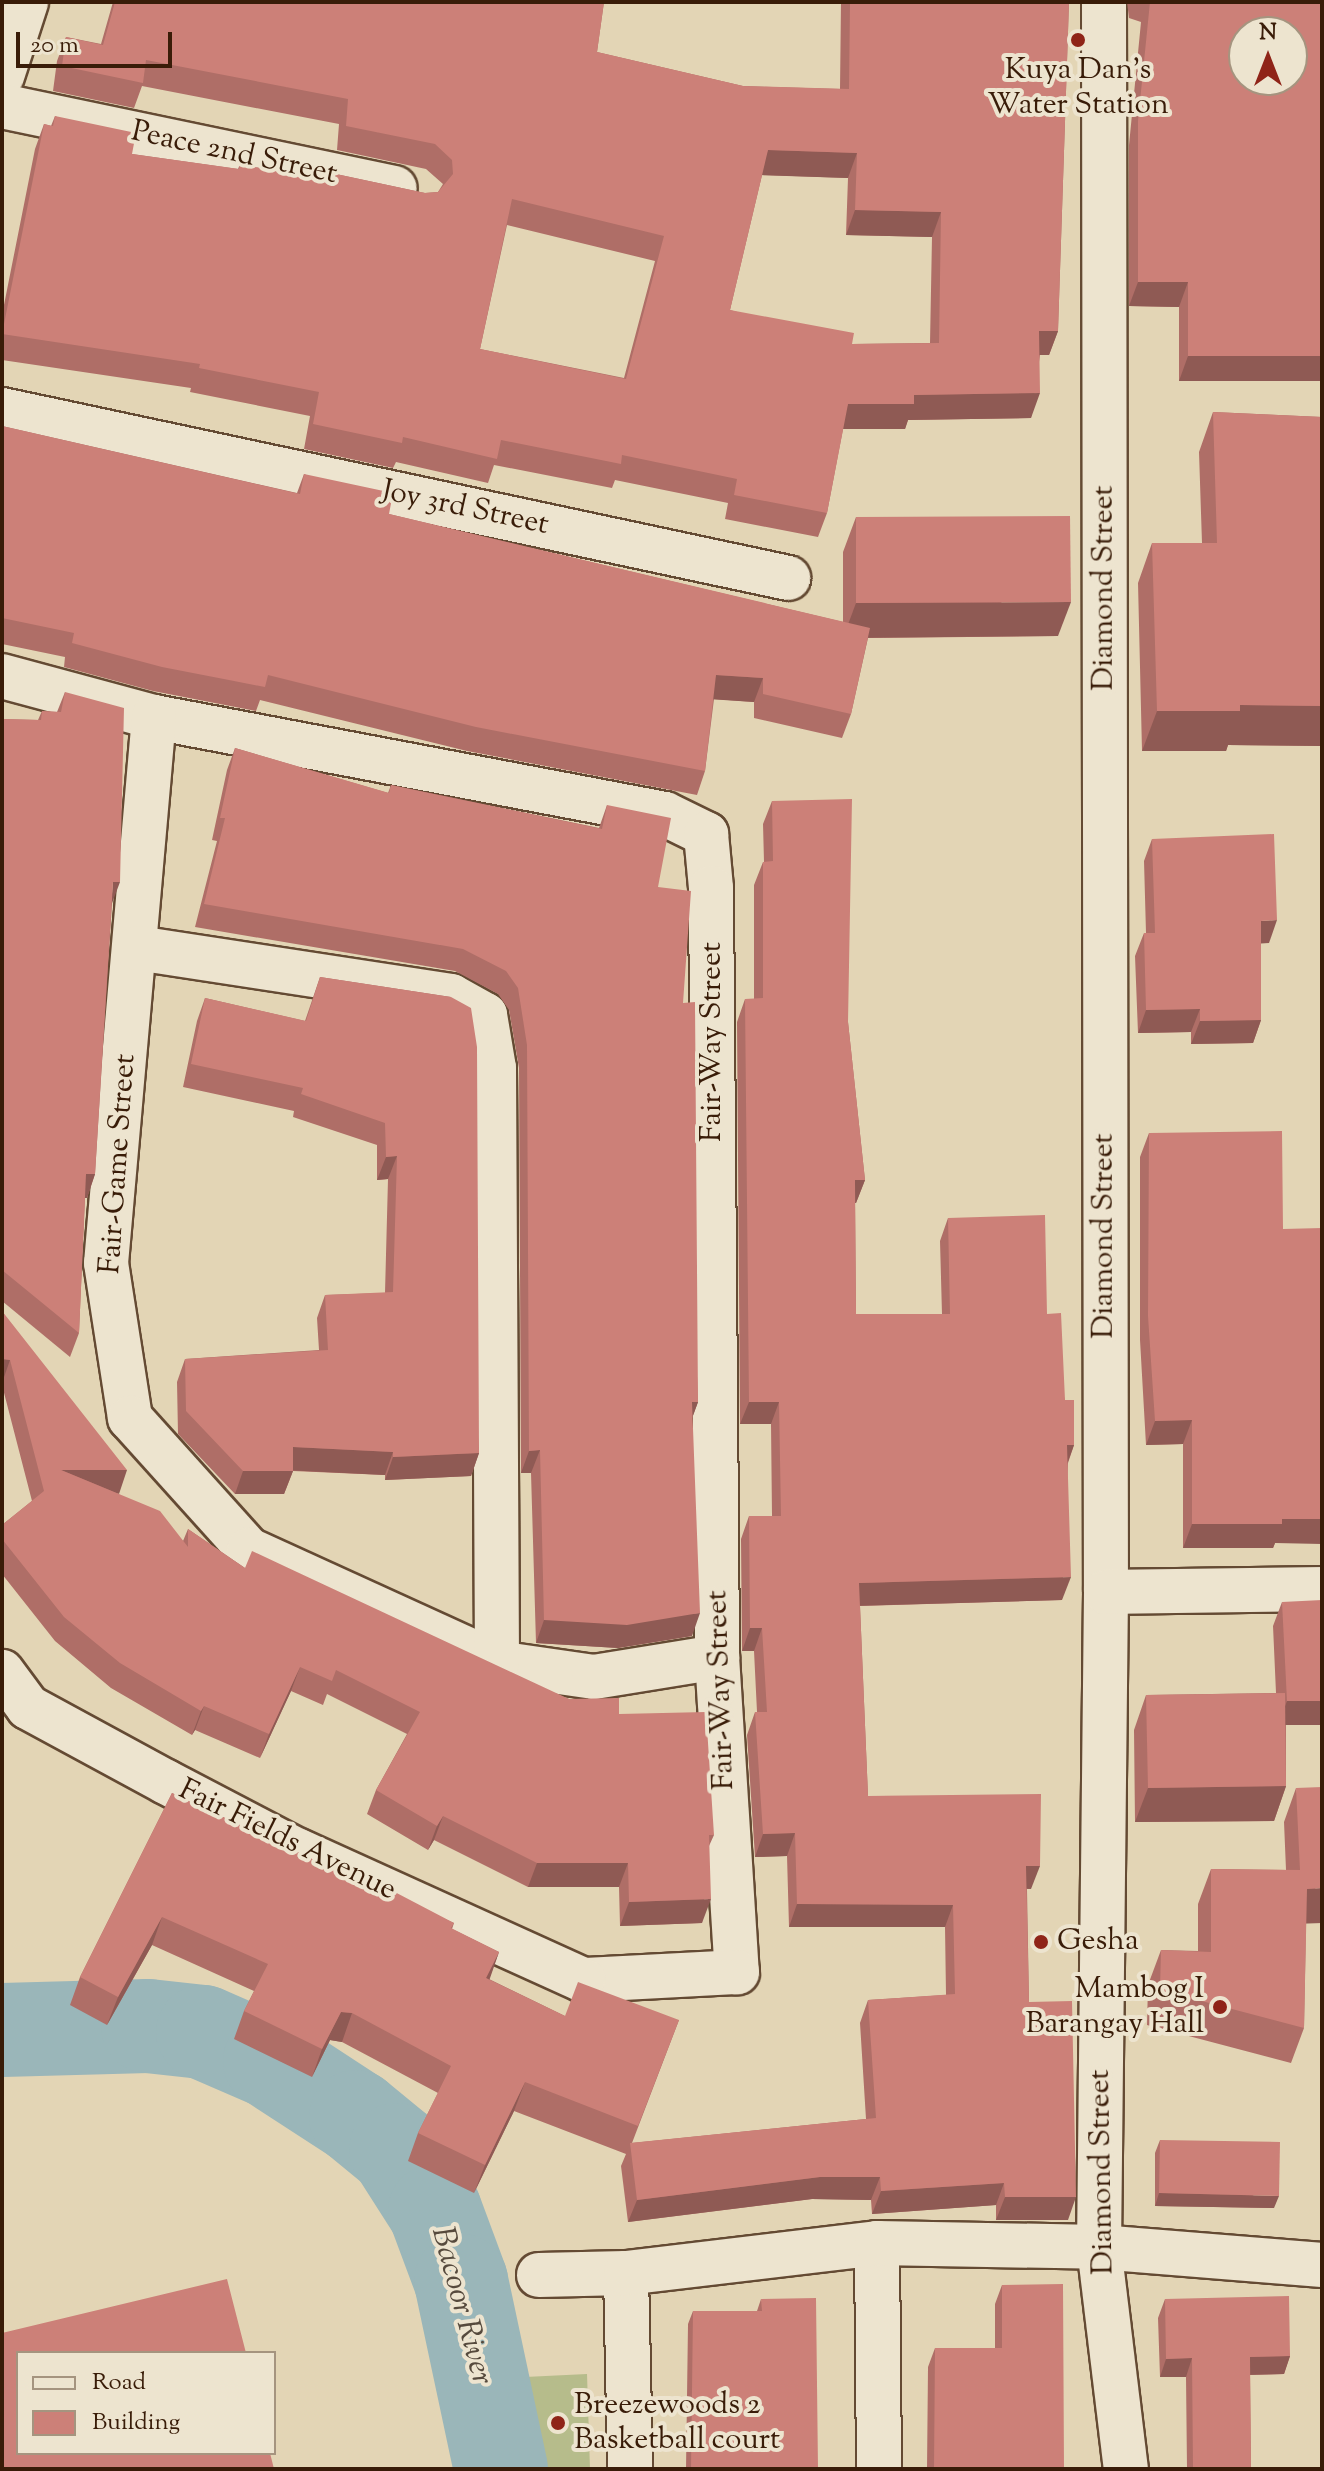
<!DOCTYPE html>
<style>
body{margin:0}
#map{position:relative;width:1324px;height:2471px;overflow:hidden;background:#e3d5b5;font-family:"Sorts Mill Goudy",serif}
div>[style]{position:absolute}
.green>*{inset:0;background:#b6bc8b}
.river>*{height:94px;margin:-47px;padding:0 47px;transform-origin:47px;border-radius:47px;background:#9ab6b9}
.roads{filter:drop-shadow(2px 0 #644a33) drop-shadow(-2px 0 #644a33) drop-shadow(0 2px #644a33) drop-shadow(0 -2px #644a33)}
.street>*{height:44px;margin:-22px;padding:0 22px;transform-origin:22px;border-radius:22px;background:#ede4cf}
.wall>*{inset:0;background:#af6e67}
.shaded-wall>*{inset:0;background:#8f5a54}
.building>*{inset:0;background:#cc8078}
.dots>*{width:22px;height:22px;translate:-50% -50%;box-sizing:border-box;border:4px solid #ede4cf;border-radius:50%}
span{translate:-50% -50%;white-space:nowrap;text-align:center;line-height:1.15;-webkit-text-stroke:8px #ede4cf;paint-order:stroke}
.poi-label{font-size:30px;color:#391c08}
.left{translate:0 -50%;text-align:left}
.right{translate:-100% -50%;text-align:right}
.street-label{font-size:30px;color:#391c08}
.water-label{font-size:32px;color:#564a3d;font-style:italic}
.frame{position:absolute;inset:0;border:4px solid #391c08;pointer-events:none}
.legend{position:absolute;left:16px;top:2351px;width:260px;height:104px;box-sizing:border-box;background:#ede4cf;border:2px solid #a5947f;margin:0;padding:10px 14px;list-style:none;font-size:24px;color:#391c08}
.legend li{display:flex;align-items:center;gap:16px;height:40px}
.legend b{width:40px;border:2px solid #a5947f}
.north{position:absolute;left:1228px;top:16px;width:80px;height:80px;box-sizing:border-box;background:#ede4cf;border:2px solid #a5947f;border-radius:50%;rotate:0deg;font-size:22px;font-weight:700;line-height:32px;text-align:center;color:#391c08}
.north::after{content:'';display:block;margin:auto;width:28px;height:36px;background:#8f2418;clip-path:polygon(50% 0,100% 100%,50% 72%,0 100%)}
.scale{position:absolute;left:16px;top:32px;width:156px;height:36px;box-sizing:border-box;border:4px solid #391c08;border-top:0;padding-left:10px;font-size:24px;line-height:28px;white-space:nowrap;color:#391c08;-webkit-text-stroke:6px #ede4cf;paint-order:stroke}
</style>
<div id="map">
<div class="green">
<i style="clip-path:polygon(587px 2374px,590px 2469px,528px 2469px,525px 2377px)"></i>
</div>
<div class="river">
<i style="left:2px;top:2030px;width:146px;rotate:-1.6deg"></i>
<i style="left:148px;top:2026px;width:55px;rotate:6.2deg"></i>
<i style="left:203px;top:2032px;width:73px;rotate:23.4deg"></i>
<i style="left:270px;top:2061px;width:103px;rotate:33.1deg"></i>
<i style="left:356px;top:2117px;width:52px;rotate:39.5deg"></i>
<i style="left:396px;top:2150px;width:72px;rotate:57.4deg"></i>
<i style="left:435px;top:2211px;width:75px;rotate:69.6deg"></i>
<i style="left:461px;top:2281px;width:192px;rotate:78deg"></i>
</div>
<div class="roads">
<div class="street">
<i style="left:1104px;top:2px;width:1590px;rotate:89.93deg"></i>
<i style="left:1106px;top:1592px;width:655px;rotate:90.61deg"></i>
<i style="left:1099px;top:2247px;width:224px;rotate:83.1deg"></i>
<i style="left:2px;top:76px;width:78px;rotate:-72deg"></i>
<i style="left:2px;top:106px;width:401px;rotate:11.8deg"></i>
<i style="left:2px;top:410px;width:804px;rotate:12.06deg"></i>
<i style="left:2px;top:676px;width:157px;rotate:15.1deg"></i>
<i style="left:154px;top:717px;width:520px;rotate:10.75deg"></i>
<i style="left:665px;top:814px;width:46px;rotate:26deg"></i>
<i style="left:706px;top:834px;width:54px;rotate:84.7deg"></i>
<i style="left:711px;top:888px;width:769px;rotate:89.55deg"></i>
<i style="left:717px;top:1657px;width:316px;rotate:86.4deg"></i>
<i style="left:737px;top:1972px;width:154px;rotate:177deg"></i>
<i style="left:583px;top:1980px;width:313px;rotate:-155.6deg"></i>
<i style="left:298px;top:1851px;width:149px;rotate:-152.4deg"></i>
<i style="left:166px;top:1782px;width:157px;rotate:-151.5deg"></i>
<i style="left:28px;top:1707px;width:44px;rotate:-126.6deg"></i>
<i style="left:154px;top:717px;width:548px;rotate:95.02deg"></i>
<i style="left:106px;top:1263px;width:157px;rotate:81.2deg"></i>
<i style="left:130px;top:1418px;width:178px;rotate:48deg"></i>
<i style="left:249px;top:1550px;width:273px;rotate:24.5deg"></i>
<i style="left:497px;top:1663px;width:98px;rotate:8.2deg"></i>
<i style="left:594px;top:1677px;width:125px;rotate:-9.2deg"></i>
<i style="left:137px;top:948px;width:318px;rotate:8.7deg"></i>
<i style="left:451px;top:996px;width:39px;rotate:29deg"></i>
<i style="left:485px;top:1015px;width:54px;rotate:80.4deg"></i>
<i style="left:494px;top:1068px;width:595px;rotate:89.71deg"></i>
<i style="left:1106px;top:1592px;width:216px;rotate:-0.8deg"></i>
<i style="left:877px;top:2243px;width:226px;rotate:89.5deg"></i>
<i style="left:626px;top:2273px;width:196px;rotate:88.8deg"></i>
<i style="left:539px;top:2275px;width:87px;rotate:-1.3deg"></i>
<i style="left:626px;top:2273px;width:253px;rotate:-6.8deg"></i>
<i style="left:877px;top:2243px;width:222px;rotate:1deg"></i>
<i style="left:1099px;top:2247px;width:224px;rotate:4.6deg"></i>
</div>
</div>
<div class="wall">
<i style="clip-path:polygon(evenodd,113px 2px,604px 2px,597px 52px,743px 86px,840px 89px,841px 2px,1069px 2px,1058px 331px,1049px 355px,1040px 355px,1031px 418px,908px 420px,905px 429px,843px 429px,827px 513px,818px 537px,725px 519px,728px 503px,615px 480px,612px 488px,494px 465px,488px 483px,396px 462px,393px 468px,304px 449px,310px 416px,190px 392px,191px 388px,2px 360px,2px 315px,35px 149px,44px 124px,51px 126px,55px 116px,132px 154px,238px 169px,240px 164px,333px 183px,336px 174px,425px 193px,438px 192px,443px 184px,426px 169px,337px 150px,339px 124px,142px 86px,134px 108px,53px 91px,57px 61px,66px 37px,101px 44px,113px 2px,762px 175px,848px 178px,846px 235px,932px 237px,930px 343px,852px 344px,730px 310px,762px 175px,113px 2px,507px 225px,655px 261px,624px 378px,480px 349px,507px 225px)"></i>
<i style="clip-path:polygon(1127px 2px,1322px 2px,1322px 381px,1179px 381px,1179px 307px,1129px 306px,1129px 145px,1141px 22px,1129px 18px)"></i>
<i style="clip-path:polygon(1213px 412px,1322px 417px,1322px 746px,1228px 745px,1226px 751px,1142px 751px,1138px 583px,1152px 543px,1202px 543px,1199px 452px)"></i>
<i style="clip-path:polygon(2px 426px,297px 493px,304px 474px,389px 514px,843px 622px,843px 552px,856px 517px,1058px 636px,868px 638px,851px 714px,842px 738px,754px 718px,754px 702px,714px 699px,705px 771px,697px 795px,467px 751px,260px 700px,256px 711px,153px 691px,64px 667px,65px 657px,2px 644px)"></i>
<i style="clip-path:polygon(65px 692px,112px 903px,95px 1174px,87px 1198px,85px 1198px,79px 1333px,70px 1357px,2px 1301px,2px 719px,38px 720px,42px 711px,57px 712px)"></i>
<i style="clip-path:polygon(235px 748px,388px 793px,391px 785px,599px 828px,607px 805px,658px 887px,683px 1003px,698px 1402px,692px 1418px,692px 1636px,618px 1648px,536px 1643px,531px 1473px,521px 1473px,519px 1068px,509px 1010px,498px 994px,455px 971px,195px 927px,217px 841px,212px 840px,227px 770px)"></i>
<i style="clip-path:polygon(772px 801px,848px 1022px,865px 1180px,856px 1203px,855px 1203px,856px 1314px,942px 1314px,940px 1241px,948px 1218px,1047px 1314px,1074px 1445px,1068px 1463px,1062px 1600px,860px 1606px,868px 1796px,1031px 1889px,1027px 1889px,1029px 2002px,1068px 2220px,996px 2220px,996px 2205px,872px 2214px,871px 2200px,812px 2199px,628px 2222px,621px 2166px,626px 2154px,514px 2111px,474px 2193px,408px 2161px,418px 2133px,438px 2093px,342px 2042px,330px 2040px,312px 2077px,234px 2039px,244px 2011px,254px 1991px,152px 1945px,107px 2025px,70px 2005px,80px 1977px,172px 1793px,365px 1884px,454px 1923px,452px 1929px,499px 1952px,489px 1979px,565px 2016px,679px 2020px,632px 2143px,866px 2119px,860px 2023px,868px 2000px,946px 1995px,945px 1927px,789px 1927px,787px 1856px,755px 1857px,747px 1735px,755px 1712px,757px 1712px,754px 1651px,742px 1651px,741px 1539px,749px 1516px,772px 1516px,771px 1424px,740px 1424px,737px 1022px,745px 999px,754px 999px,754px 885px,763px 862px,764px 862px,763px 824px)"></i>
<i style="clip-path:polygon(1152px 839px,1269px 943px,1261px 943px,1261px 1020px,1253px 1043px,1191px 1044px,1191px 1032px,1138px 1033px,1135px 956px,1144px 933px,1146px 933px,1144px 861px)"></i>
<i style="clip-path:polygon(320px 977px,451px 997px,479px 1453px,471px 1476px,385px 1480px,385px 1475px,293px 1471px,284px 1494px,235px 1494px,178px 1434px,177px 1382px,185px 1359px,319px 1350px,317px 1318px,325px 1295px,385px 1293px,388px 1179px,377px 1180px,377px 1145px,293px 1117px,294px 1111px,183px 1087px,197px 1021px,205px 998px,305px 1021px)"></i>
<i style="clip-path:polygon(1149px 1133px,1275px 1543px,1273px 1548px,1183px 1548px,1183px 1444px,1146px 1445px,1140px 1340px,1140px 1157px)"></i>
<i style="clip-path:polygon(2px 1311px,118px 1494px,183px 1541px,188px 1529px,245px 1568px,569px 1699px,619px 1714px,714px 1835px,709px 1846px,702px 1923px,620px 1926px,619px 1887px,528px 1887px,434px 1840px,428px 1850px,367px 1814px,376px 1790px,407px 1734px,327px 1694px,323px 1705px,291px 1691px,260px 1758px,195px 1730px,192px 1735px,111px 1688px,55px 1641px,2px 1574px,2px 1525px,32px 1501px,2px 1385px)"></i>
<i style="clip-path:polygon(1282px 1602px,1322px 1725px,1286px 1725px,1286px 1786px,1274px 1821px,1135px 1822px,1134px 1730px,1146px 1695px,1276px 1693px,1273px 1626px)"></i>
<i style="clip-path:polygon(1296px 1788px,1322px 1923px,1306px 1923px,1304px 2028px,1291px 2063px,1147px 2025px,1148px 1985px,1161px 1950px,1198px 1951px,1198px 1904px,1211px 1869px,1286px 1870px,1284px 1822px)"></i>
<i style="clip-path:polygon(1160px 2140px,1274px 2208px,1155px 2206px,1155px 2153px)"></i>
<i style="clip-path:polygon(1002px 2285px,1064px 2469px,927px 2469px,928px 2367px,935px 2348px,995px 2348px,995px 2304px)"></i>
<i style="clip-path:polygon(761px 2299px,818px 2469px,686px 2469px,688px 2324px,693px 2311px,757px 2311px)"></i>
<i style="clip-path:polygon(1165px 2299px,1290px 2356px,1284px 2374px,1250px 2375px,1251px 2469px,1187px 2469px,1186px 2377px,1160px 2377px,1158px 2318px)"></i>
</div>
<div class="shaded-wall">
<i style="clip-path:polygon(768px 150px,857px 153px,848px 178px,759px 175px)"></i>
<i style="clip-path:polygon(855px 210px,941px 212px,932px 237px,846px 235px)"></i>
<i style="clip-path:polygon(1138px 282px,1188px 282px,1179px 307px,1129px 306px)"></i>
<i style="clip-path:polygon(1039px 331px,1058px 331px,1049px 355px,1030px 355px)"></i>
<i style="clip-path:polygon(1188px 356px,1322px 356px,1322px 381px,1179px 381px)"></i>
<i style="clip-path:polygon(1040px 393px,1031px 418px,908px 420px,905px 429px,839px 429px,848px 404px,914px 395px)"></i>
<i style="clip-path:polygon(1071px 602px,1058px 636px,843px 638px,856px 603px)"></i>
<i style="clip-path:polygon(716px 675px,763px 678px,754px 702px,708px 699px)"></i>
<i style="clip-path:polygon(1240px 705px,1322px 706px,1322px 746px,1228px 745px,1226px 751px,1142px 751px,1157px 711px)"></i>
<i style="clip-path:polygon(113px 882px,120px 882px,111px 906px)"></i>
<i style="clip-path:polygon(1277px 920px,1269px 943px,1253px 944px,1261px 921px)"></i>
<i style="clip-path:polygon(1200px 1009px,1191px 1032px,1138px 1033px,1146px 1010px)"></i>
<i style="clip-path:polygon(1261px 1020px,1253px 1043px,1191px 1044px,1200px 1021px)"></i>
<i style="clip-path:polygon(397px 1156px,388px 1179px,377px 1180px,386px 1157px)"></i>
<i style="clip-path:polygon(86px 1174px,95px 1174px,87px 1198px,77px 1198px)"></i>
<i style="clip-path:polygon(855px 1180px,865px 1180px,856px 1203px,846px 1203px)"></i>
<i style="clip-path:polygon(2px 1359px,10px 1360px,2px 1383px)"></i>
<i style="clip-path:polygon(692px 1402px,698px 1402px,690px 1424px)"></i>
<i style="clip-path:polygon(749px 1402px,779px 1402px,771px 1424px,740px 1424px)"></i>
<i style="clip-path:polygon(1192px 1420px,1183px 1444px,1146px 1445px,1155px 1421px)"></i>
<i style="clip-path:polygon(1067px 1445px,1074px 1445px,1066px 1467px)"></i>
<i style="clip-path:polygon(293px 1447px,393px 1452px,385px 1475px,284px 1470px)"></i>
<i style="clip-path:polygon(540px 1450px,531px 1473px,521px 1473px,529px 1451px)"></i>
<i style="clip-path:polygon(479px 1453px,471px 1476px,385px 1480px,393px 1457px)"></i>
<i style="clip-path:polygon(61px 1470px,127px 1470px,119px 1494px)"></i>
<i style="clip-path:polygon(243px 1471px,293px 1471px,284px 1494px,235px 1494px)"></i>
<i style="clip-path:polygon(1282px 1519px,1322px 1519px,1322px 1544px,1275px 1543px,1273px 1548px,1183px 1548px,1192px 1524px)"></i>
<i style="clip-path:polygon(1071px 1577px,1062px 1600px,851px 1606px,859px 1583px)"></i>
<i style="clip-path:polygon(700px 1613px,692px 1636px,618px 1648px,536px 1643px,544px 1620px)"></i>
<i style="clip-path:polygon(750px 1628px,762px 1628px,754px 1651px,742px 1651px)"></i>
<i style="clip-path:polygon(300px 1667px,291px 1691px,260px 1758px,269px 1734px)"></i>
<i style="clip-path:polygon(1287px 1701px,1322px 1701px,1322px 1725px,1278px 1725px)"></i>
<i style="clip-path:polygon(204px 1706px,195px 1730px,192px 1735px,201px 1711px)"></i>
<i style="clip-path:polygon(1286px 1786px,1274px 1821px,1135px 1822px,1148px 1788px)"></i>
<i style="clip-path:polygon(443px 1816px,434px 1840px,428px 1850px,437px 1826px)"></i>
<i style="clip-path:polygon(795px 1833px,787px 1856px,755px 1857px,763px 1834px)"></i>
<i style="clip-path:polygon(537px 1863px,628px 1863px,619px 1887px,528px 1887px)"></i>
<i style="clip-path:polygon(1026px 1866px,1040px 1866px,1031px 1889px,1018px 1888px)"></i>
<i style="clip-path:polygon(1322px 1888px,1322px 1923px,1294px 1924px,1307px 1889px)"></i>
<i style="clip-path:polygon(711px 1899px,702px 1923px,620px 1926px,629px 1902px)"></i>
<i style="clip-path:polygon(797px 1904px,953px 1905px,945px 1927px,789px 1927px)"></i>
<i style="clip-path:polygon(162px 1917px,152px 1945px,107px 2025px,118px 1997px)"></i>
<i style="clip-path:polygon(499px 1952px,489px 1981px,486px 1978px)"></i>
<i style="clip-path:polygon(341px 2012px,352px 2013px,342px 2042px,330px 2040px,312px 2077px,322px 2049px)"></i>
<i style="clip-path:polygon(525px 2082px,514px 2111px,474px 2193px,485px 2165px)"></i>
<i style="clip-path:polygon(820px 2177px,880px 2177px,871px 2200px,812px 2199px,628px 2222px,637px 2200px)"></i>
<i style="clip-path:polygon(1004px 2183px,996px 2205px,872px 2214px,881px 2191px)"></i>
<i style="clip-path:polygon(1159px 2193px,1279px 2196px,1274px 2208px,1155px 2206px)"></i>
<i style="clip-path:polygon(1005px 2197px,1076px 2197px,1068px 2220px,996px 2220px)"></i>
<i style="clip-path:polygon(1290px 2356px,1284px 2374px,1243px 2375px,1250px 2357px)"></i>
<i style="clip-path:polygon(1192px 2358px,1186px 2377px,1160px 2377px,1166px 2359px)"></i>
</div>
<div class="building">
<i style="clip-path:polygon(evenodd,115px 2px,604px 2px,597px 52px,743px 86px,849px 89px,850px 2px,1069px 2px,1058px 331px,1039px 331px,1040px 393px,914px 395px,914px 404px,848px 404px,827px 513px,734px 495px,737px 479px,622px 455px,621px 464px,501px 440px,497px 459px,403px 437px,402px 443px,313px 424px,319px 392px,199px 368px,200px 364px,2px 334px,44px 124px,53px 126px,55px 116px,136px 133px,132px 154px,239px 169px,240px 164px,334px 183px,336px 174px,425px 193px,438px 192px,453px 174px,452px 160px,435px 144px,346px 126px,348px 99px,146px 60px,143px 83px,62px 66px,66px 37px,103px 45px,115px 2px,768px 150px,857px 153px,855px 210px,941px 212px,939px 343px,852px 344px,854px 333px,730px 310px,768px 150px,115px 2px,512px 199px,664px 236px,626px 379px,480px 349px,512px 199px)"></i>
<i style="clip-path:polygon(evenodd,1150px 2px,1322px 2px,1322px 356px,1188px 356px,1188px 282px,1138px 282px,1138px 121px,1150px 2px,1244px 32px,1292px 32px,1292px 80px,1244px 80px,1244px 32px)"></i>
<i style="clip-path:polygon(1213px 412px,1322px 417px,1322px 706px,1240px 705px,1240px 711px,1157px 711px,1152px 543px,1217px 543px)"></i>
<i style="clip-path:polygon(2px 426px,300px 494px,304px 474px,393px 493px,389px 514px,870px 628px,851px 714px,763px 694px,763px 678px,716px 675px,705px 771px,476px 727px,268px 675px,265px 687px,162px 667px,72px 643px,74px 633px,2px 618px)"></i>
<i style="clip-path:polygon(1070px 516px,1071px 602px,856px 603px,856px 517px)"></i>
<i style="clip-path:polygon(65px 692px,124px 708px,120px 882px,113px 882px,95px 1174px,86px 1174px,79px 1333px,2px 1270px,2px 719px,41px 720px,42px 711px,61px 712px)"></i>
<i style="clip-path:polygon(235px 748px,389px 793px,391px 785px,602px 829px,607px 805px,671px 818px,658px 887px,691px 891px,683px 1003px,695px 1002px,698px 1402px,692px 1402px,700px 1613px,627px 1625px,544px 1620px,540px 1450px,529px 1451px,527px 1045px,518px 988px,506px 971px,463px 949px,204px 904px,225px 818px,220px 818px)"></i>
<i style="clip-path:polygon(852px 799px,848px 1022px,865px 1180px,855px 1180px,856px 1314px,950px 1314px,948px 1218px,1045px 1215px,1047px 1314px,1061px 1313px,1065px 1400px,1074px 1400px,1074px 1445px,1067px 1445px,1071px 1577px,859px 1583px,868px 1796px,1041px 1794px,1040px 1866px,1026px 1866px,1029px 2002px,1072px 2001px,1076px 2197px,1005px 2197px,1004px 2183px,881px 2191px,880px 2177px,820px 2177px,637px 2200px,630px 2143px,876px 2118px,868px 2000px,955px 1994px,953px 1905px,797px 1904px,795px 1833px,763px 1834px,755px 1712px,767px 1712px,762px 1628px,750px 1628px,749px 1516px,781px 1516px,779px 1402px,749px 1402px,745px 999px,763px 998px,763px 862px,773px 861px,772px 801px)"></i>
<i style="clip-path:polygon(1274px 834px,1277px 920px,1261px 921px,1261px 1020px,1200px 1021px,1200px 1009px,1146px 1010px,1144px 933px,1155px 933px,1152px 839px)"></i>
<i style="clip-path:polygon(320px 977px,451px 997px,471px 1008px,477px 1047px,479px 1453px,393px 1457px,393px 1452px,293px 1447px,293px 1471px,243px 1471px,186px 1411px,185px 1359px,328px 1350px,325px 1295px,393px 1292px,397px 1156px,386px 1157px,385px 1123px,301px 1094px,303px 1088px,191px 1064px,205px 998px,306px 1021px)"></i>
<i style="clip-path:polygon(1282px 1131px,1283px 1229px,1322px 1228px,1322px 1519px,1282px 1519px,1282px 1524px,1192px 1524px,1192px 1420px,1155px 1421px,1148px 1316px,1149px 1133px)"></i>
<i style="clip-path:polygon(2px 1311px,127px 1470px,61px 1470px,160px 1511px,188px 1547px,188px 1529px,245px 1568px,252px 1551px,569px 1699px,619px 1698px,619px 1714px,706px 1712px,714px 1835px,709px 1835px,711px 1899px,629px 1902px,628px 1863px,537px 1863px,443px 1816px,437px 1826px,376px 1790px,420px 1712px,336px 1670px,332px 1681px,300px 1667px,269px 1734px,204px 1706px,201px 1711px,120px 1663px,64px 1617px,2px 1539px,2px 1525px,44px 1491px,10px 1360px,2px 1359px)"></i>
<i style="clip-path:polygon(1322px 1600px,1322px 1701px,1287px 1701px,1282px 1602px)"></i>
<i style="clip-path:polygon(1285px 1693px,1286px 1786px,1148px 1788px,1146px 1695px)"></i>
<i style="clip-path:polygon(1322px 1787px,1322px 1888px,1307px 1889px,1304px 2028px,1160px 1990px,1161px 1950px,1211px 1952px,1211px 1869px,1300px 1870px,1296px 1788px)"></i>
<i style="clip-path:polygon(172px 1793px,365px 1884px,368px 1878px,454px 1923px,451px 1928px,499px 1952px,486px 1978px,565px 2016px,578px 1982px,679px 2020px,638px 2126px,525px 2082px,485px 2165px,418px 2133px,451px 2066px,352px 2013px,341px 2012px,322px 2049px,244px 2011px,268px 1964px,162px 1917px,118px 1997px,80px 1977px)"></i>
<i style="clip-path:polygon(1160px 2140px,1280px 2142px,1279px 2196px,1159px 2193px)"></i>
<i style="clip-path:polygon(227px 2279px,246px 2353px,18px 2353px,18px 2453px,270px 2453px,274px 2469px,2px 2469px,2px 2333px)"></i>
<i style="clip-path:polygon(1063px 2284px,1064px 2469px,934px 2469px,935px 2348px,1002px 2348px,1002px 2285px)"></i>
<i style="clip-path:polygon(1289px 2296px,1290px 2356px,1250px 2357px,1251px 2469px,1193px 2469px,1192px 2358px,1166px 2359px,1165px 2299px)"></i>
<i style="clip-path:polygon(816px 2298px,818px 2469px,691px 2469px,693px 2311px,762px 2311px,761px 2299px)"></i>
</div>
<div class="dots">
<i style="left:1078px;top:40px;background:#8f2418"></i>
<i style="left:1041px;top:1942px;background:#8f2418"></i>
<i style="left:1220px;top:2007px;background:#8f2418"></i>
<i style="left:558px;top:2423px;background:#8f2418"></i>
</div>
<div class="poi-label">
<span style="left:1078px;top:88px">Kuya Dan's<br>Water Station</span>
<span class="left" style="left:1057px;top:1942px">Gesha</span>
<span class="right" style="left:1204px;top:2007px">Mambog I<br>Barangay Hall</span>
<span class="left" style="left:574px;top:2423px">Breezewoods 2<br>Basketball court</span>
</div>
<div class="street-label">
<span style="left:234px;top:154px;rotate:12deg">Peace 2nd Street</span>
<span style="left:465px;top:509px;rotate:12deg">Joy 3rd Street</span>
<span style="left:1105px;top:588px;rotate:-90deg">Diamond Street</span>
<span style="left:713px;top:1042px;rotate:-90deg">Fair-Way Street</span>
<span style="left:119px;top:1164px;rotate:-86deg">Fair-Game Street</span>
<span style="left:1105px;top:1236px;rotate:-90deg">Diamond Street</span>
<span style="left:722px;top:1690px;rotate:-92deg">Fair-Way Street</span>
<span style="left:287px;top:1841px;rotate:26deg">Fair Fields Avenue</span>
<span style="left:1103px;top:2172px;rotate:-91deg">Diamond Street</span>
</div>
<div class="water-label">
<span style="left:461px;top:2306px;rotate:75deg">Bacoor River</span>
</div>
<div class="frame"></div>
<ul class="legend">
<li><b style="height:10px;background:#ede4cf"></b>Road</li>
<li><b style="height:22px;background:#cc8078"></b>Building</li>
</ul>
<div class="north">N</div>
<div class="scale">20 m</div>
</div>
